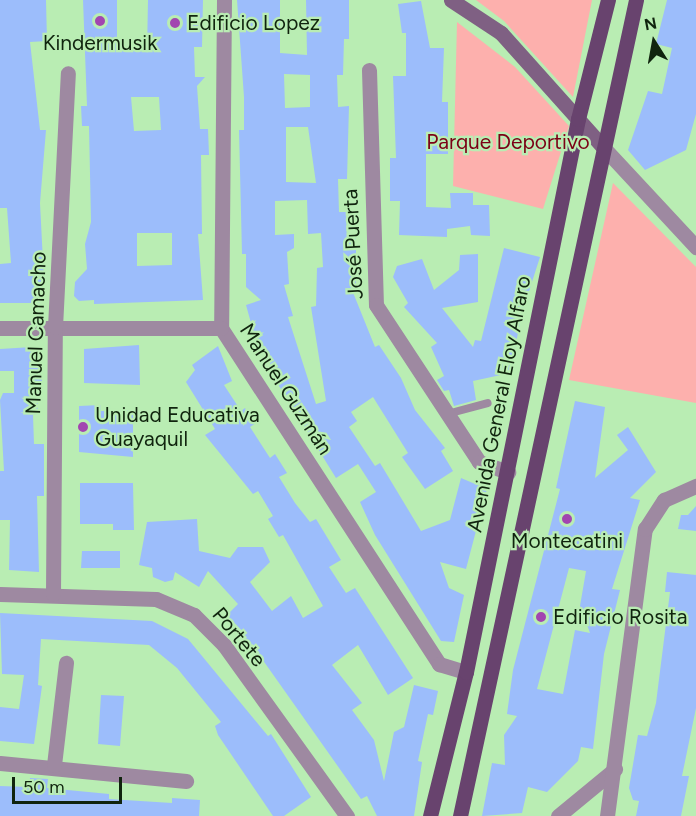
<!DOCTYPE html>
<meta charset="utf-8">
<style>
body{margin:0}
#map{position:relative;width:696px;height:816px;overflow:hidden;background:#b9edb3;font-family:Figtree,sans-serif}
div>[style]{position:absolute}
.green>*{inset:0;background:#fdb0ad}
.building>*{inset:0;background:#9cbdfb}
.lane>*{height:8px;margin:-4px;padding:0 4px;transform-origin:4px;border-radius:4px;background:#9e89a1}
.street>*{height:15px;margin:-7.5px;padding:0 7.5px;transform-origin:7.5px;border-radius:7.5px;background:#9e89a1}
.secondary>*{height:15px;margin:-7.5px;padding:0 7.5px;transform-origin:7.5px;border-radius:7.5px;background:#7f6083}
.primary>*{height:15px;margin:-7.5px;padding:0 7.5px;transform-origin:7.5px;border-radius:7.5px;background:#68436e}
.dots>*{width:16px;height:16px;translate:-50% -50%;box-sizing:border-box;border:3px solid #b9edb3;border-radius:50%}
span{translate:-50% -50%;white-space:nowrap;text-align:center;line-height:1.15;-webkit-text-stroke:4.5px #b9edb3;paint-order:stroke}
.poi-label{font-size:21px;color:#10240e}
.left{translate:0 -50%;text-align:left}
.park-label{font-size:21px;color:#7b0016}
.street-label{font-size:21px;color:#10240e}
.north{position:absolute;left:624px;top:12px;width:60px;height:60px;-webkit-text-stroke:4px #b9edb3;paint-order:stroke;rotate:349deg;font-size:16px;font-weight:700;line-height:24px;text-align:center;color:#10240e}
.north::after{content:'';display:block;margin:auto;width:21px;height:27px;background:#10240e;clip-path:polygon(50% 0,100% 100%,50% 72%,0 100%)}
.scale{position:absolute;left:12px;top:777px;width:110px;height:27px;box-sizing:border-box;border:3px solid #10240e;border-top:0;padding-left:8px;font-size:18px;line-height:21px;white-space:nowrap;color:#10240e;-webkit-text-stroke:4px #b9edb3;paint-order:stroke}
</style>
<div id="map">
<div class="green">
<i style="clip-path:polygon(476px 0,592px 0,573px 97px,504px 21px)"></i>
<i style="clip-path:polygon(457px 22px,515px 67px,569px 126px,543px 209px,453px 186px)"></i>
<i style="clip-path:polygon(613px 183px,696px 267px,696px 403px,569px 380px)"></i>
</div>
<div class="building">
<i style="clip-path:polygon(0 0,46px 0,47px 41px,30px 42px,40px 130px,46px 130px,40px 203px,44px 281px,40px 303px,0 303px,0 264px,11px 263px,7px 208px,0 208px)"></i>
<i style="clip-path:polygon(evenodd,83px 0,117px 0,117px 51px,147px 51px,148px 0,203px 0,202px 47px,194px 47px,195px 77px,205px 77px,197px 86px,200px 129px,208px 129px,209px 155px,201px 155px,202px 234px,198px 234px,203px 300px,94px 304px,94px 300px,79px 301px,74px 296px,75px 282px,87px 269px,85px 244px,91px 222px,89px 126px,82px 126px,81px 106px,87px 106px,83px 0,131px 97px,159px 97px,161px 130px,134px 131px,131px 97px,83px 0,137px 233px,172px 233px,172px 265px,137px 266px,137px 233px)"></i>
<i style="clip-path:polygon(evenodd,237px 0,280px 0,280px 53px,307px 55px,306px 0,349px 0,349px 39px,344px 39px,343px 75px,337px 75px,338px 107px,349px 106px,347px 179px,338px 179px,339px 212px,346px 212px,347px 238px,356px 238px,356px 285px,350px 285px,375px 347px,379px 345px,401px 378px,415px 410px,445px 448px,441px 451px,453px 471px,425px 489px,402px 457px,408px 453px,373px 397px,351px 412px,357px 421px,349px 427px,375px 466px,380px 463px,421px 531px,450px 520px,461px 478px,487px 489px,466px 569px,440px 562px,449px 588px,464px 595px,454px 642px,441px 641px,375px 535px,360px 502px,376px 492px,358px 464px,336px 478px,279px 386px,261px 340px,256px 341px,246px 305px,261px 300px,246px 287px,246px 254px,242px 254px,239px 130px,244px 130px,244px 97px,237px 0,284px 74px,310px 75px,310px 107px,285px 108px,284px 74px,237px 0,286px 127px,308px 127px,316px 183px,286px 182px,286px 127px,237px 0,307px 200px,308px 234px,321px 233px,323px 267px,317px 268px,316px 306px,311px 307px,326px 401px,316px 404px,288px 317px,293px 316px,284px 285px,289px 284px,287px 252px,294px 248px,294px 234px,275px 235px,275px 201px,307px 200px)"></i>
<i style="clip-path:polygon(667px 0,696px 0,696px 114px,686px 150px,645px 170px,628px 150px,648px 91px,662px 94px,672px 48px,656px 44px)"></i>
<i style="clip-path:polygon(421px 1px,430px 48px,444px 48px,442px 102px,448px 102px,448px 154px,426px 154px,426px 207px,451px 208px,450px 193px,473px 193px,473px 205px,489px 205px,490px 236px,471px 235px,470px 226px,447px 229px,447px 237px,399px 235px,400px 201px,390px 201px,390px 158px,396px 158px,393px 76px,406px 76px,406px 33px,402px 33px,398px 4px)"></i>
<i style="clip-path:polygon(504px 248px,540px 257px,522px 313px,510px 373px,473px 381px,476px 400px,454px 406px,449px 390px,444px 391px,437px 380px,444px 376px,431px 347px,437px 343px,404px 307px,408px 303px,393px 277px,397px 266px,422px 259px,434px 290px,459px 270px,460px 255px,478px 254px,478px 302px,442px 308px,473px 347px,475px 340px,481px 341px)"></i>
<i style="clip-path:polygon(139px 345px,140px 385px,84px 383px,84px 349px)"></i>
<i style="clip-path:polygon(218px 346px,232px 381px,224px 385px,241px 411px,245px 408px,256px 423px,250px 427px,270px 458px,275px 454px,287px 473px,279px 477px,295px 503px,310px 522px,316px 519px,341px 560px,329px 567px,346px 593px,355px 588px,413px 678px,388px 695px,358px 645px,332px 665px,362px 703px,352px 710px,374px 740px,384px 781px,394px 732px,404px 727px,414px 685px,438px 691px,433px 715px,428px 714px,418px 761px,422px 762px,414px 816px,377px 816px,367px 796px,361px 799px,255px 649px,241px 636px,244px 633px,227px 615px,238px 604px,208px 571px,199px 587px,175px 572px,173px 580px,165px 582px,153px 577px,152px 568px,139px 565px,147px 522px,197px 519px,199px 551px,230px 558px,238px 547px,263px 547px,270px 562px,250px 582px,272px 611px,291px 596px,303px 618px,323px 606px,283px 535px,279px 537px,268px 519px,273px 516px,258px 491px,253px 494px,205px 435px,215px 429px,186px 382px,195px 370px,192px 365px)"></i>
<i style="clip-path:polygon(32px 347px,42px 351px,42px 382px,37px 382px,38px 415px,33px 415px,34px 444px,44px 444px,44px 496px,37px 496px,39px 572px,9px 570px,10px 520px,0 520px,0 471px,4px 471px,0 400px,3px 393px,14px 393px,14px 371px,0 371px,0 349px)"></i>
<i style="clip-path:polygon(evenodd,575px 401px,605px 407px,595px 478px,628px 450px,617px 435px,628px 427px,656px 472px,630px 498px,640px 500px,612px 589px,620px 590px,604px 654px,593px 749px,581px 747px,578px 761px,547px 792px,528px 787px,522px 813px,482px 816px,492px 763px,505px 765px,504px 735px,517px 716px,507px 714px,513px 670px,560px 489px,556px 488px,575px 401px,569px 568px,586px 571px,580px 606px,590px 633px,575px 630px,563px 694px,537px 689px,569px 568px)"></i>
<i style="clip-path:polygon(101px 405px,101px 411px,133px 410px,133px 457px,79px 452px,79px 406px)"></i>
<i style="clip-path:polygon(80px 483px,133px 483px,134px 530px,113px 530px,113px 524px,80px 524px)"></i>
<i style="clip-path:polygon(696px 506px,696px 531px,678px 529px,681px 515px,688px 515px)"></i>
<i style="clip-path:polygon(82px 551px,120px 551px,120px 568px,81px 568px)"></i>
<i style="clip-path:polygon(667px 572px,696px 575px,696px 708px,682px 776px,689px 776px,681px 816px,636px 816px,639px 801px,633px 800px,629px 788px,638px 735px,647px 736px,656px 703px,670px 592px,665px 592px)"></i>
<i style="clip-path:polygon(0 613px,152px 621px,188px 639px,268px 736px,271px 734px,311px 797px,284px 816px,273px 816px,218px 735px,215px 726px,221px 722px,177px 668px,149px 645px,41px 639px,38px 685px,42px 686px,34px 744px,0 741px,0 707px,19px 709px,24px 675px,2px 674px)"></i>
<i style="clip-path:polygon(101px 695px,124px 696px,120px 746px,98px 744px)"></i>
<i style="clip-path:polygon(30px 778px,48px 779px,47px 788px,109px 794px,109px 799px,172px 803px,172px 798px,200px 800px,199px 816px,0 816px,0 786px,29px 787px)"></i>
</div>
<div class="lane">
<i style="left:447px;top:414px;width:42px;rotate:-15deg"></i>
</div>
<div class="street">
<i style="left:224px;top:0;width:328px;rotate:90.5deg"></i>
<i style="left:221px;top:328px;width:401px;rotate:57deg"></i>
<i style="left:439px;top:664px;width:28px;rotate:17deg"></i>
<i style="left:369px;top:70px;width:235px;rotate:88.3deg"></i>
<i style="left:376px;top:305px;width:188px;rotate:56.7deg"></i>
<i style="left:479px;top:462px;width:31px;rotate:19deg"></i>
<i style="left:603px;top:147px;width:137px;rotate:47.1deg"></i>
<i style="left:0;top:328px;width:221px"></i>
<i style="left:0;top:594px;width:156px;rotate:1.8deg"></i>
<i style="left:156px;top:599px;width:41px;rotate:22.8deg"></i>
<i style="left:194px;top:615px;width:42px;rotate:45deg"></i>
<i style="left:224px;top:645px;width:211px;rotate:54.3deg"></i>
<i style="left:53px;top:594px;width:267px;rotate:-89.6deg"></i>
<i style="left:55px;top:327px;width:254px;rotate:-87.1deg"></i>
<i style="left:0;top:763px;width:187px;rotate:5.5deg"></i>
<i style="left:54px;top:765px;width:103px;rotate:-83.3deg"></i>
<i style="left:558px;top:816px;width:74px;rotate:-39.5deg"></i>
<i style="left:607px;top:816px;width:290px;rotate:-82.5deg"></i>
<i style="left:645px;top:529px;width:35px;rotate:-57deg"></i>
<i style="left:664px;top:500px;width:35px;rotate:-24deg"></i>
</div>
<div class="secondary">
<i style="left:451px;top:0;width:60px;rotate:33.4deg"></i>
<i style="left:501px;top:33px;width:153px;rotate:48.2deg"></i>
</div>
<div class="primary">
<i style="left:430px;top:816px;width:148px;rotate:-76deg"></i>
<i style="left:466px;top:672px;width:564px;rotate:-78.55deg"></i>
<i style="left:578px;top:119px;width:123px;rotate:-75.9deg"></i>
<i style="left:460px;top:816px;width:835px;rotate:-77.83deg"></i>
</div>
<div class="dots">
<i style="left:100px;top:21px;background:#a245b0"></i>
<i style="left:175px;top:23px;background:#a245b0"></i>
<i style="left:83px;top:427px;background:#a245b0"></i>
<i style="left:567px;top:519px;background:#a245b0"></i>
<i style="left:541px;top:617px;background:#a245b0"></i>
</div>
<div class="poi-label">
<span class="left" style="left:187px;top:23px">Edificio Lopez</span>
<span style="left:100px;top:43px">Kindermusik</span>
<span class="left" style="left:95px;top:427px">Unidad Educativa<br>Guayaquil</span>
<span style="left:567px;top:541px">Montecatini</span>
<span class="left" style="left:553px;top:617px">Edificio Rosita</span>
</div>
<div class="park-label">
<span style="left:508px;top:142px">Parque Deportivo</span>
</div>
<div class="street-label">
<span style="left:353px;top:244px;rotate:-93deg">José Puerta</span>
<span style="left:36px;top:333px;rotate:-88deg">Manuel Camacho</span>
<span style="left:286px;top:389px;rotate:57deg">Manuel Guzmán</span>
<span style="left:499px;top:404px;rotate:-79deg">Avenida General Eloy Alfaro</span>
<span style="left:239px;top:637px;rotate:50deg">Portete</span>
</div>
<div class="north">N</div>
<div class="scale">50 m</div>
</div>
